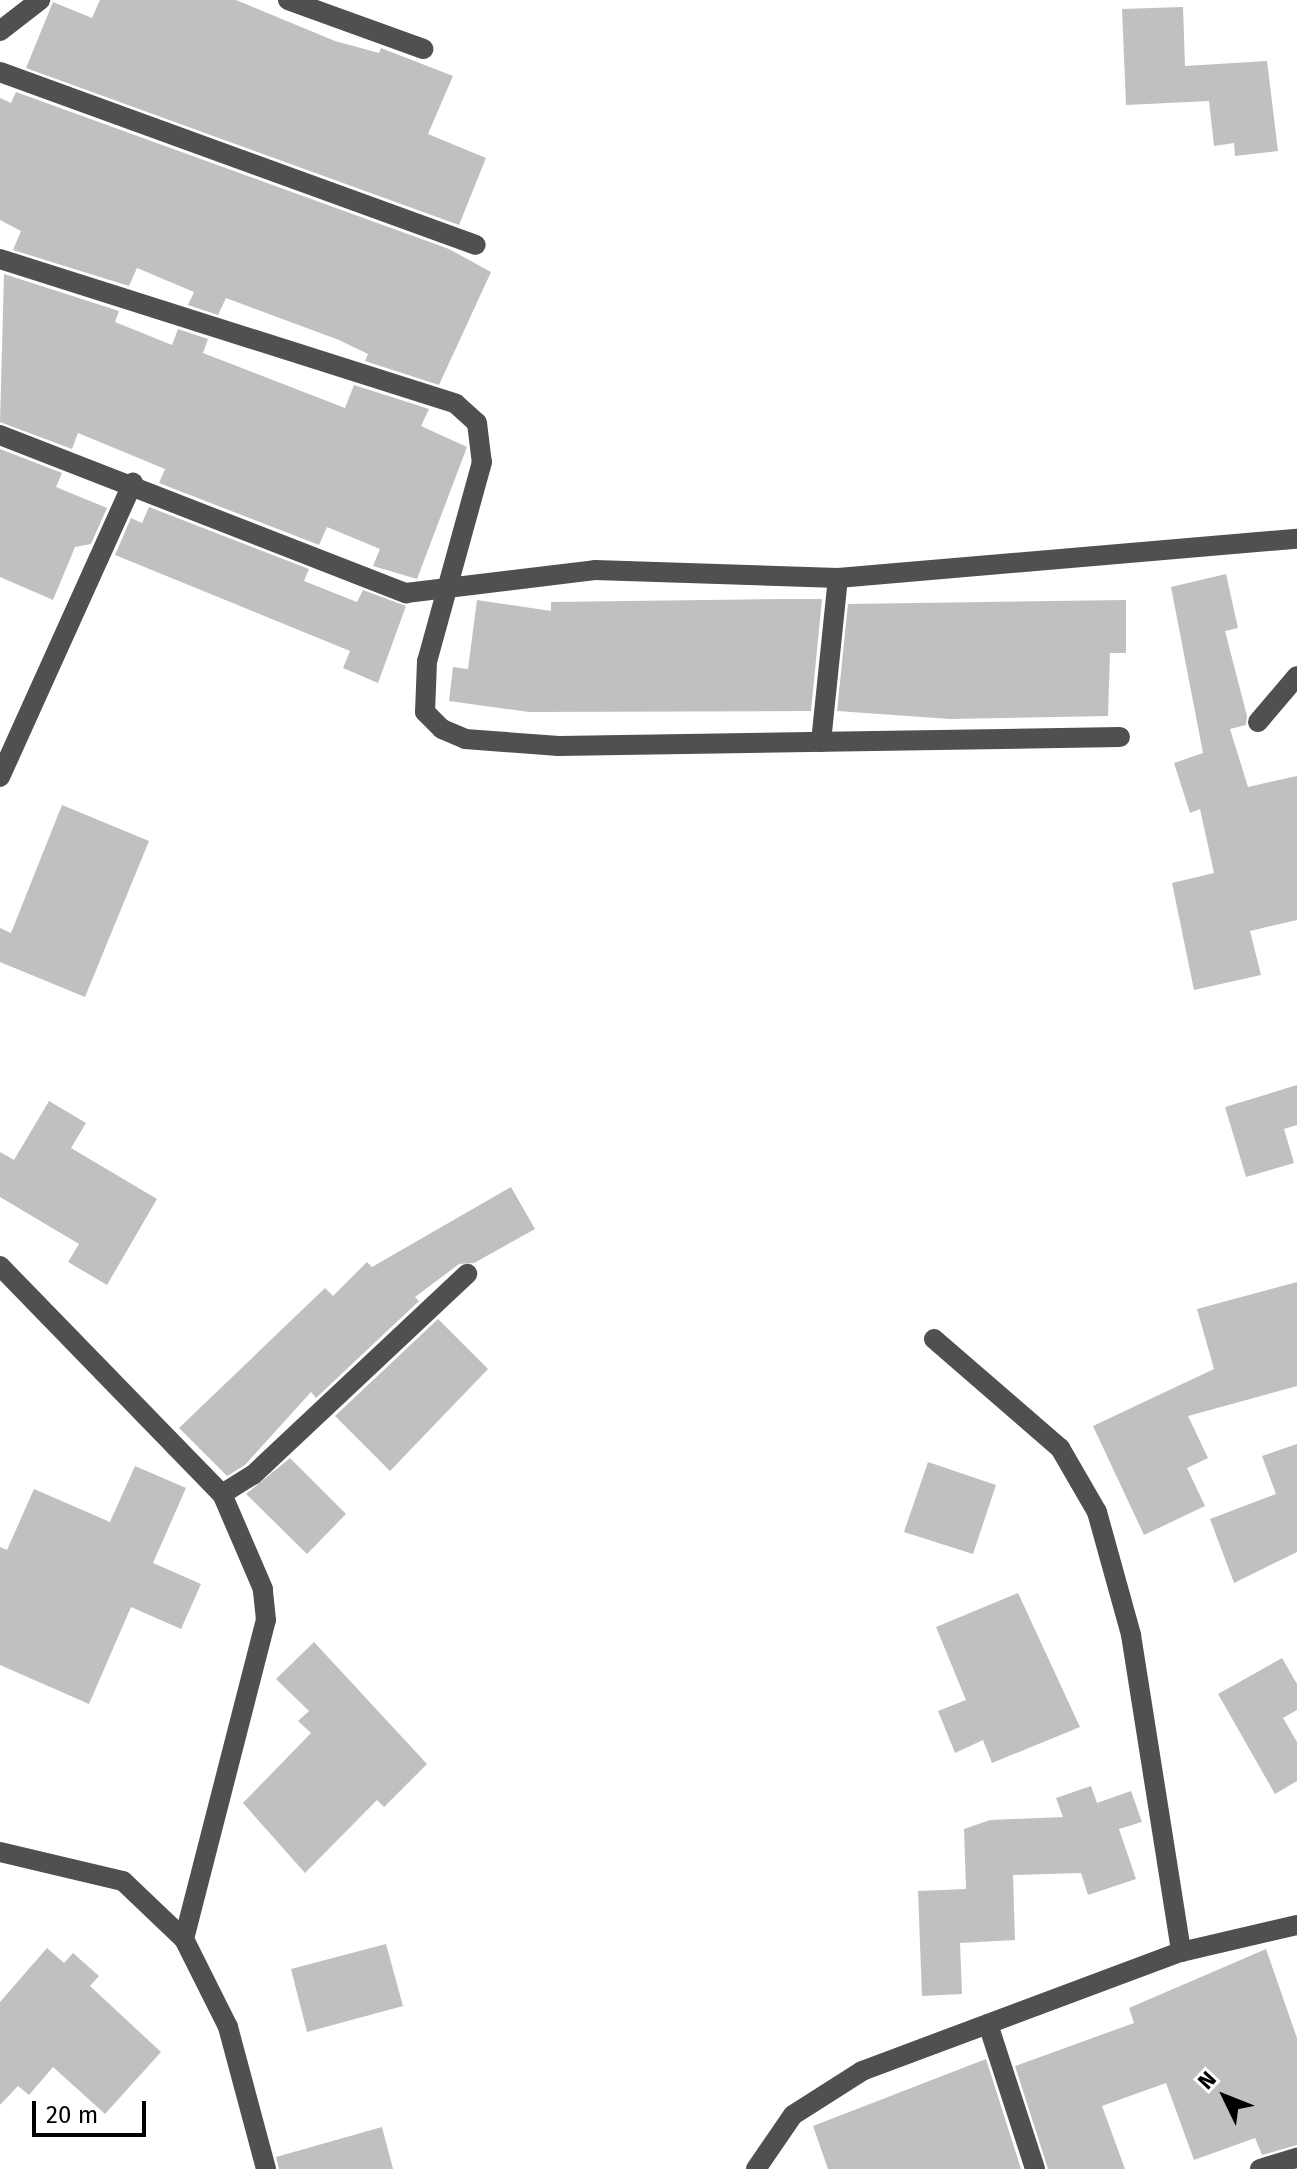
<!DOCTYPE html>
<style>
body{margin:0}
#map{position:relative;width:1297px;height:2169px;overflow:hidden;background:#fff;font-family:"Fira Sans",sans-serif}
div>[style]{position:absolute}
.building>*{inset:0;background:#c0c0c0}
.minor>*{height:20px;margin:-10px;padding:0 10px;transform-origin:10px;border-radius:10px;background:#505050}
span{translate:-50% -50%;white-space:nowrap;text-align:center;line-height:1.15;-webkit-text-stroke:7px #fff;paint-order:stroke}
.north{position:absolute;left:1185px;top:2057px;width:80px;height:80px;-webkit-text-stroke:6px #fff;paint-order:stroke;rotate:313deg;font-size:22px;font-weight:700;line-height:32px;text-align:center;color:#000}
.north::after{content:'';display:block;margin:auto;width:28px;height:36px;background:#000;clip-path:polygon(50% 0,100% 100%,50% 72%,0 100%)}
.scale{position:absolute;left:32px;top:2101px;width:114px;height:36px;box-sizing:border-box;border:4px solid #000;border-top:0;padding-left:10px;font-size:24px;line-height:28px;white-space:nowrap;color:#000;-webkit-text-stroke:6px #fff;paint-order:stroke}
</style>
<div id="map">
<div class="building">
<i style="clip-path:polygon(100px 0,236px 0,335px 41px,379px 53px,381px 48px,453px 76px,428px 134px,486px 158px,459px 225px,26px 68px,53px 2px,92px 18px)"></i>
<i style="clip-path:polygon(1183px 7px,1185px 66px,1267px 61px,1278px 151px,1235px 156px,1234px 143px,1214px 146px,1209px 101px,1126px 105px,1122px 9px)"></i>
<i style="clip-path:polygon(16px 92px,449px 249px,491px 272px,439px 385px,365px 361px,368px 354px,339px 340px,226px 298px,218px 315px,188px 305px,194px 292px,137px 268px,129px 286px,13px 250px,21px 231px,0 220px,0 98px,11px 103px)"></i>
<i style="clip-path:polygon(4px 274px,119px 311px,115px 322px,172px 345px,178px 329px,208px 339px,203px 353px,345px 408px,354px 385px,429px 409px,421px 426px,467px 447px,417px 579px,373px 566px,380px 549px,327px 527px,319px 545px,159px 483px,165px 469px,78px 433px,72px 449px,0 422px)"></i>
<i style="clip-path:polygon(0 449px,62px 473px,56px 487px,107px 508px,91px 544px,75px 547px,53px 600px,0 577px)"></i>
<i style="clip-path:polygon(149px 507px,309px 569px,304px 581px,357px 602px,363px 590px,406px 606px,378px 683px,343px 668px,350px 651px,115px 555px,131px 518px,142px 523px)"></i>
<i style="clip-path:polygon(1226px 574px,1238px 628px,1225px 631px,1247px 716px,1246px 725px,1230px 729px,1248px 787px,1297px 776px,1297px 920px,1250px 931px,1261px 975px,1194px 990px,1172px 883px,1214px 873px,1200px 809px,1190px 813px,1174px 763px,1203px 753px,1171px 587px)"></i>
<i style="clip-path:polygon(786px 599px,822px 599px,811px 711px,529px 712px,449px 701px,453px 667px,468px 669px,477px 600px,551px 611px,551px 602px)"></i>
<i style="clip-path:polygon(1126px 600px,1126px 653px,1110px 653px,1108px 716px,950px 719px,837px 711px,848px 604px)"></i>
<i style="clip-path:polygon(62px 805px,149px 841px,85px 997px,0 962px,0 928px,11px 933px)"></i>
<i style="clip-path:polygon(1297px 1085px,1297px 1125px,1284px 1129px,1294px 1163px,1246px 1177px,1225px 1107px)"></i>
<i style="clip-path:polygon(49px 1101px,86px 1123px,71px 1148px,157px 1199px,107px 1285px,68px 1262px,79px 1244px,0 1197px,0 1152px,14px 1160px)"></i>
<i style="clip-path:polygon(511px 1187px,535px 1229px,474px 1263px,459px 1264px,415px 1297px,419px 1301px,316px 1398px,311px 1392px,245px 1465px,227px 1476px,179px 1428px,325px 1288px,333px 1296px,367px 1262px,372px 1267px)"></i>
<i style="clip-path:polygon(1297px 1282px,1297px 1386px,1188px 1416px,1208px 1458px,1187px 1468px,1205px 1506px,1144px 1535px,1093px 1426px,1214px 1369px,1197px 1309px)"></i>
<i style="clip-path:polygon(438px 1319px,488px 1369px,390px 1471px,335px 1416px)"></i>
<i style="clip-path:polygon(1297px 1444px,1297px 1552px,1234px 1583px,1210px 1519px,1276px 1494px,1262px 1456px)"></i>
<i style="clip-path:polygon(290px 1458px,346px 1514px,307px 1554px,246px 1494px)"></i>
<i style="clip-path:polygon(928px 1462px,996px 1485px,973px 1554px,904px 1532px)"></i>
<i style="clip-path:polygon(135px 1466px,186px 1488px,153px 1563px,201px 1584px,181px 1629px,131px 1607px,89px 1704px,0 1665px,0 1547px,7px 1550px,34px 1489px,110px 1522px)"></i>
<i style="clip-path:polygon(1018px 1593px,1080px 1727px,992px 1763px,983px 1740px,955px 1753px,938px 1711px,966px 1700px,936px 1627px)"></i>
<i style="clip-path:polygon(314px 1642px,427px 1764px,384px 1807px,377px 1800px,305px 1873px,243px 1803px,311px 1733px,298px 1721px,309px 1711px,276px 1679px)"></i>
<i style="clip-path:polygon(1282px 1658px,1297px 1684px,1297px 1710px,1283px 1718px,1297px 1742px,1297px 1781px,1275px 1794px,1218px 1694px)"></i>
<i style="clip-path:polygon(1091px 1786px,1097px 1803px,1131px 1791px,1142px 1822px,1119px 1829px,1136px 1879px,1088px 1895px,1081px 1873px,1013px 1875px,1015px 1940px,960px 1943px,962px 1994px,922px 1996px,918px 1891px,966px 1889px,964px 1829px,990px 1820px,1063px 1817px,1056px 1798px)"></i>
<i style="clip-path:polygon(386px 1944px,403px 2006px,307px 2032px,291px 1969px)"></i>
<i style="clip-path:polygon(47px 1948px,64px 1963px,73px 1953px,99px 1976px,90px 1986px,161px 2052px,105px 2114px,53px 2067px,29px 2095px,18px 2086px,0 2105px,0 2002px)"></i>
<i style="clip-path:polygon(1266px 1949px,1297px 2038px,1297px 2145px,1262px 2155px,1255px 2138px,1194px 2160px,1166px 2083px,1102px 2106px,1125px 2169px,1048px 2169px,1015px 2066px,1134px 2023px,1129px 2008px)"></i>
<i style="clip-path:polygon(986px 2059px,1021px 2169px,828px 2169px,813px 2126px)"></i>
<i style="clip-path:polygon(382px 2127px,393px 2169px,279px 2169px,276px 2157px)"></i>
</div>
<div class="minor">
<i style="left:288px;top:0;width:144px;rotate:19.9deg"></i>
<i style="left:0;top:31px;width:51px;rotate:-37.8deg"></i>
<i style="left:0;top:72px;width:506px;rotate:19.97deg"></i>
<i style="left:0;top:259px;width:478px;rotate:17.6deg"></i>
<i style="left:456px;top:404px;width:28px;rotate:42deg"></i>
<i style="left:477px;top:423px;width:39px;rotate:83deg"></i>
<i style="left:482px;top:462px;width:206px;rotate:105.4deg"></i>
<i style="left:427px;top:661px;width:51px;rotate:92.2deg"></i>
<i style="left:425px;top:712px;width:24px;rotate:45deg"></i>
<i style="left:442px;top:729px;width:25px;rotate:23deg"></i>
<i style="left:465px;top:739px;width:94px;rotate:4.3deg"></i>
<i style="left:559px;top:746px;width:561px;rotate:-0.92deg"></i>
<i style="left:0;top:435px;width:436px;rotate:21.3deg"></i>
<i style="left:406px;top:593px;width:190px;rotate:-6.9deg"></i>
<i style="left:595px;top:570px;width:243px;rotate:1.9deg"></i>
<i style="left:838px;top:578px;width:461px;rotate:-4.9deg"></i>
<i style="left:1258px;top:722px;width:60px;rotate:-49.7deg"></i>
<i style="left:821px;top:742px;width:165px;rotate:-84.1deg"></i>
<i style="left:0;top:777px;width:323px;rotate:-65.7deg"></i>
<i style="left:0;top:1266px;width:318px;rotate:45.8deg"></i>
<i style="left:934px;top:1339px;width:167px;rotate:40.9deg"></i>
<i style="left:1060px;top:1448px;width:74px;rotate:60deg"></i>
<i style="left:1097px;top:1512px;width:128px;rotate:74.5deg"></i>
<i style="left:1131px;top:1635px;width:321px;rotate:81deg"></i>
<i style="left:0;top:1852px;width:126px;rotate:13.3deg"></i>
<i style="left:123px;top:1881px;width:84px;rotate:43.6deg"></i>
<i style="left:184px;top:1939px;width:98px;rotate:63.4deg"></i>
<i style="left:228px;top:2027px;width:147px;rotate:75deg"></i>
<i style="left:184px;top:1939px;width:329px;rotate:-75.6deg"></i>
<i style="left:266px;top:1620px;width:31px;rotate:-96deg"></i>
<i style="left:263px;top:1589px;width:103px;rotate:-113.3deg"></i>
<i style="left:222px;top:1494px;width:36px;rotate:-32deg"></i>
<i style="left:253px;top:1475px;width:294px;rotate:-43.2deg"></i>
<i style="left:988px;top:2024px;width:152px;rotate:72deg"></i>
<i style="left:756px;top:2169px;width:65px;rotate:-55.6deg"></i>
<i style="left:793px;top:2115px;width:82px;rotate:-32.5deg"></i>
<i style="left:862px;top:2071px;width:340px;rotate:-20.5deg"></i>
<i style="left:1181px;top:1952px;width:119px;rotate:-13.1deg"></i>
<i style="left:1260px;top:2169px;width:39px;rotate:-17deg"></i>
</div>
<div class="north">N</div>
<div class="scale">20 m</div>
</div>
